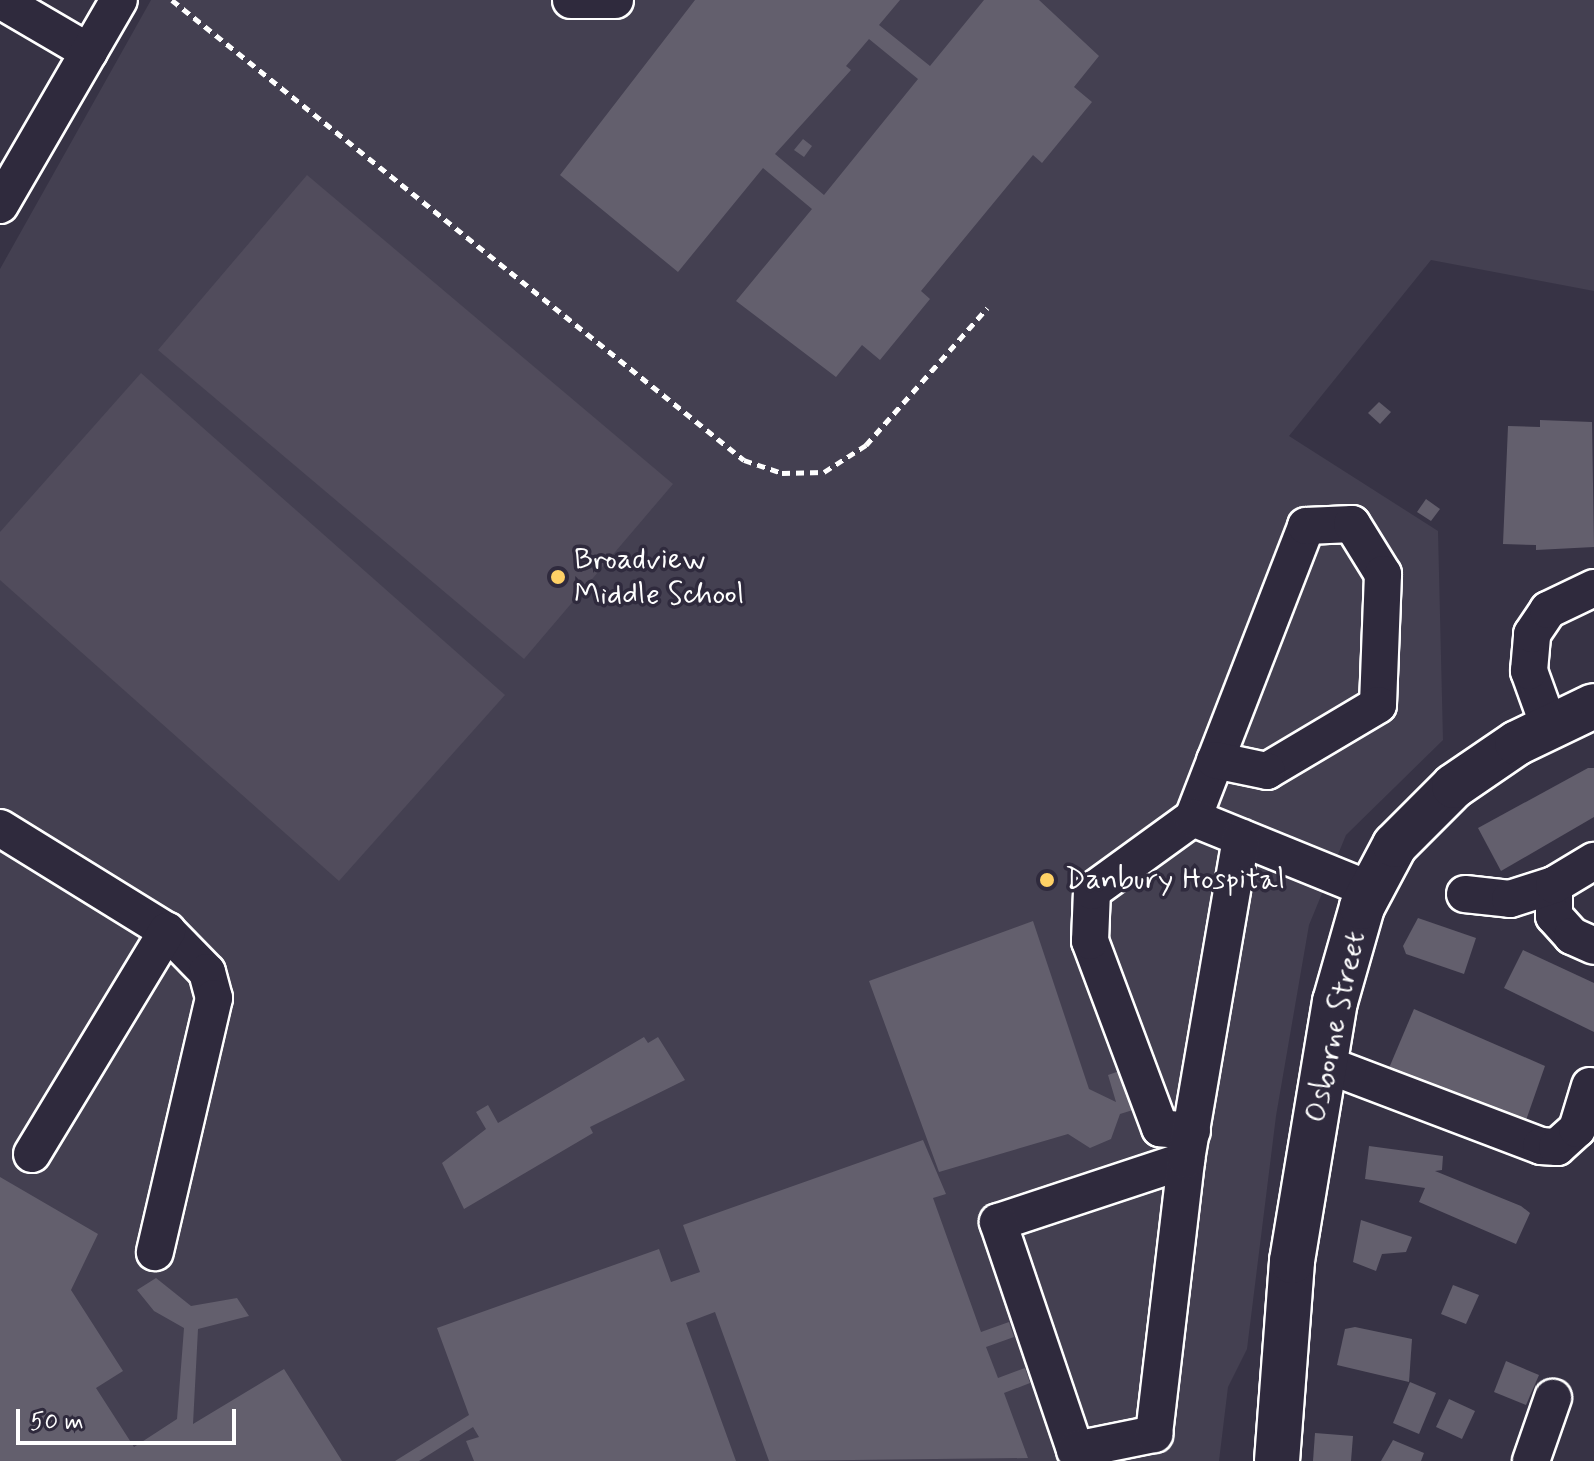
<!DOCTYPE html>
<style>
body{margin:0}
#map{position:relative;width:1594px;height:1461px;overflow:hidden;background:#373345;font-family:Mynerve,sans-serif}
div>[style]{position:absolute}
.built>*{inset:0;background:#444051}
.green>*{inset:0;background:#514c5c}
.building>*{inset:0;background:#635f6d}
.path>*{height:5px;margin-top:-2.5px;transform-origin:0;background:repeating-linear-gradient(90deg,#fff 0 8px,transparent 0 14px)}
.roads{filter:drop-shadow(2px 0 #fff) drop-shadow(-2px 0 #fff) drop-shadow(0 2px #fff) drop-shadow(0 -2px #fff)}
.minor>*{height:36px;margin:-18px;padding:0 18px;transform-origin:18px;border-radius:18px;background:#2f2a3d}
.major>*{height:44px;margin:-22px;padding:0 22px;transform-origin:22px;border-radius:22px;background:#2f2a3d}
.dots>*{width:22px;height:22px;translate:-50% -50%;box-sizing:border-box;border:4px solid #2f2a3d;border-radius:50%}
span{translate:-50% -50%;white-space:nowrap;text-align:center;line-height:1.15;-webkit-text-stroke:7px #2f2a3d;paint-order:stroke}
.poi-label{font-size:30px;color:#fff}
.left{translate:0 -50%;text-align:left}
.street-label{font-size:30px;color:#fff}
.scale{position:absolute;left:16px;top:1409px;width:220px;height:36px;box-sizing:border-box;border:4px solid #fff;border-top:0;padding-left:10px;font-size:24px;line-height:28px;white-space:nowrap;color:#fff;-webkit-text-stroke:6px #2f2a3d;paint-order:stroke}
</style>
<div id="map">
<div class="built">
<i style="clip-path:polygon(151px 0,1594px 0,1594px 291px,1431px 260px,1289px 436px,1438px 531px,1443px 740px,1346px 835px,1309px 925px,1276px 1116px,1247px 1349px,1228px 1387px,1219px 1461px,0 1461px,0 269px)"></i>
</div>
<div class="green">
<i style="clip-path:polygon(307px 175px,673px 484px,524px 659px,158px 350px)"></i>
<i style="clip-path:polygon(141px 373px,505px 695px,339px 881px,0 580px,0 532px)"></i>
</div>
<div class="building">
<i style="clip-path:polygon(evenodd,695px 0,900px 0,879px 25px,930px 66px,984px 0,1039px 0,1099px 56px,1074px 87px,1092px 102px,1042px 163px,1033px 155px,921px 291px,930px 299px,880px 360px,862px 345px,836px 377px,736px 301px,812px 209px,763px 168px,678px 272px,560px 175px,695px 0,869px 39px,918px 79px,824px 195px,775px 154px,851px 70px,846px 66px,869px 39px)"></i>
<i style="clip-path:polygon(803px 139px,812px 146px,804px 157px,794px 150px)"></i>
<i style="clip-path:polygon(1379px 402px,1391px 412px,1380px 424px,1368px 413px)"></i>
<i style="clip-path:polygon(1540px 420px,1592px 422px,1594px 547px,1536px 550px,1536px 545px,1503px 544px,1508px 426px,1540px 427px)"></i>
<i style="clip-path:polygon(1426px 499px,1440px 509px,1431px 521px,1417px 512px)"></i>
<i style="clip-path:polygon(1588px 768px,1594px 768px,1594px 817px,1501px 871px,1478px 828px)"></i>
<i style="clip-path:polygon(1418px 918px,1476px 938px,1464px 974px,1406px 954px,1403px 946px)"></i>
<i style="clip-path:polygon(1033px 921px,1089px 1089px,1116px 1102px,1108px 1075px,1134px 1066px,1149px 1105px,1120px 1114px,1111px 1139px,1090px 1148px,1068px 1134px,939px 1172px,869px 981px)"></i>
<i style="clip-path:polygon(1523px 950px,1594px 983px,1594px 1032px,1504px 988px)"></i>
<i style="clip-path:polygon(1414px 1009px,1545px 1066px,1524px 1126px,1389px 1068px)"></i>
<i style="clip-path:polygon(644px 1037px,648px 1043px,658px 1037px,685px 1080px,590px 1127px,593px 1133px,464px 1209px,442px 1163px,486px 1129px,476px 1112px,488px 1105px,498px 1123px)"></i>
<i style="clip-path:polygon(923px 1140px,946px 1194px,933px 1198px,981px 1332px,1009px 1322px,1014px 1337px,986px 1347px,998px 1378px,1025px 1368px,1030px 1383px,1004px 1393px,1028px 1458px,769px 1461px,715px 1312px,686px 1323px,736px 1461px,474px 1461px,466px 1441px,479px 1437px,473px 1427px,419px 1461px,395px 1461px,469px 1415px,437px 1328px,659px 1249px,671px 1282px,700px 1272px,683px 1225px)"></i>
<i style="clip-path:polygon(1369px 1146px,1443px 1156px,1442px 1170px,1435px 1171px,1521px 1206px,1530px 1213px,1516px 1244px,1419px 1202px,1425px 1188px,1365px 1179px)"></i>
<i style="clip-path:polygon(0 1177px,98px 1234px,71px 1290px,123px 1371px,96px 1388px,134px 1447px,177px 1419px,184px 1328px,154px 1311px,137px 1290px,156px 1278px,191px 1306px,237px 1298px,249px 1316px,198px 1329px,193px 1424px,284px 1369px,342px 1461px,0 1461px)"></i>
<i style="clip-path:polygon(1361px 1220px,1412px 1237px,1406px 1252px,1382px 1254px,1376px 1271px,1353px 1262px)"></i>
<i style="clip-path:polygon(1453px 1285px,1479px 1295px,1466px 1324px,1441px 1314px)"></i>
<i style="clip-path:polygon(1355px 1327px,1412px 1339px,1409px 1382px,1337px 1365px,1345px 1329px)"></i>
<i style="clip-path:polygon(1506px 1361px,1539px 1375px,1526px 1405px,1494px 1392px)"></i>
<i style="clip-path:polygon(1410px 1382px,1436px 1393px,1419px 1434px,1393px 1423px)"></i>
<i style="clip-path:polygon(1449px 1399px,1475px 1411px,1462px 1439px,1436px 1427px)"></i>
<i style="clip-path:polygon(1315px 1433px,1353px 1436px,1351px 1461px,1313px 1461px)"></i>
<i style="clip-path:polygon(1393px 1440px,1424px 1453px,1421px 1461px,1381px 1461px)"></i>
</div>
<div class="path">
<i style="left:172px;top:0;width:734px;rotate:38.81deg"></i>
<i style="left:744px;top:460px;width:40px;rotate:18.9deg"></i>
<i style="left:782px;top:473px;width:42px;rotate:-1.4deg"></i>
<i style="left:824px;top:472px;width:50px;rotate:-32.7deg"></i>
<i style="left:866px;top:445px;width:183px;rotate:-48.5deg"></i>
</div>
<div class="roads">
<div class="minor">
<i style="left:0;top:0;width:103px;rotate:30.3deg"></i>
<i style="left:571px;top:0;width:44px"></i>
<i style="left:0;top:205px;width:237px;rotate:-59.9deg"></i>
<i style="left:1550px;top:729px;width:62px;rotate:-109.9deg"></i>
<i style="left:1529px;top:671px;width:37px;rotate:-85deg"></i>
<i style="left:1532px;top:634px;width:29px;rotate:-56deg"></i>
<i style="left:1548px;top:610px;width:51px;rotate:-25.6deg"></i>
<i style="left:1193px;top:818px;width:313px;rotate:-68.8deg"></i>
<i style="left:1306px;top:526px;width:46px;rotate:-2.5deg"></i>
<i style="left:1352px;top:524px;width:59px;rotate:58.2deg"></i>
<i style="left:1383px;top:574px;width:131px;rotate:92.2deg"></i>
<i style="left:1378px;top:705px;width:129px;rotate:149.3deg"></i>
<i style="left:1267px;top:771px;width:53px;rotate:-168.1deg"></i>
<i style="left:0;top:828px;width:196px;rotate:31.7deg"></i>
<i style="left:167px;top:931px;width:57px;rotate:45.7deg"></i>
<i style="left:207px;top:972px;width:27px;rotate:75deg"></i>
<i style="left:214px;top:998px;width:261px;rotate:103.1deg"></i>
<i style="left:1554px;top:885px;width:31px;rotate:90deg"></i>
<i style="left:1554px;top:916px;width:27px;rotate:48deg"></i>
<i style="left:1572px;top:936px;width:24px;rotate:24deg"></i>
<i style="left:1465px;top:894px;width:45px;rotate:6.3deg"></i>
<i style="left:1510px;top:899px;width:46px;rotate:-17.7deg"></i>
<i style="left:1554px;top:885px;width:47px;rotate:-31deg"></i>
<i style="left:1325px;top:1064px;width:231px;rotate:20.8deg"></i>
<i style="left:1541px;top:1146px;width:16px;rotate:4deg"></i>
<i style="left:1557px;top:1147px;width:27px;rotate:-42deg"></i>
<i style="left:1577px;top:1129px;width:45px;rotate:-73.2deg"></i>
<i style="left:1192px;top:1131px;width:32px;rotate:-175deg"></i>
<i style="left:1160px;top:1128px;width:200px;rotate:-110.5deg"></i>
<i style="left:1090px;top:941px;width:50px;rotate:-87.7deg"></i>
<i style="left:1092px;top:891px;width:125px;rotate:-35.9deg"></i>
<i style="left:1193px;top:818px;width:191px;rotate:22.1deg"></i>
<i style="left:32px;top:1154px;width:261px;rotate:-58.8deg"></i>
<i style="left:1186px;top:1160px;width:198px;rotate:161.7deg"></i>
<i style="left:998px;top:1222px;width:241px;rotate:71.3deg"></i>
<i style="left:1075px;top:1450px;width:81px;rotate:-11.4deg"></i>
<i style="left:1154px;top:1434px;width:276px;rotate:-83.3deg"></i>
<i style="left:1186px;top:1160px;width:327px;rotate:-80.3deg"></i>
<i style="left:1531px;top:1461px;width:67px;rotate:-70.8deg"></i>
</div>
<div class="major">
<i style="left:1277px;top:1461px;width:201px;rotate:-85.7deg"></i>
<i style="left:1292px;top:1261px;width:263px;rotate:-80.6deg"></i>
<i style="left:1335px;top:1002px;width:99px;rotate:-74.1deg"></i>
<i style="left:1362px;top:907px;width:70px;rotate:-62deg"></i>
<i style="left:1395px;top:845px;width:83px;rotate:-45deg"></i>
<i style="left:1454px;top:786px;width:76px;rotate:-34.3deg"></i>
<i style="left:1517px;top:743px;width:85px;rotate:-25.7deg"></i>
</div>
</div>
<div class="dots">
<i style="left:558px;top:577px;background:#ffd166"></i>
<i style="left:1047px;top:880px;background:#ffd166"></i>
</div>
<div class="poi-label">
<span class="left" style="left:574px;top:577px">Broadview<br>Middle School</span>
<span class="left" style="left:1065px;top:880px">Danbury Hospital</span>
</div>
<div class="street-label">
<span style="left:1336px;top:1027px;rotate:-78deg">Osborne Street</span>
</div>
<div class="scale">50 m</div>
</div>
